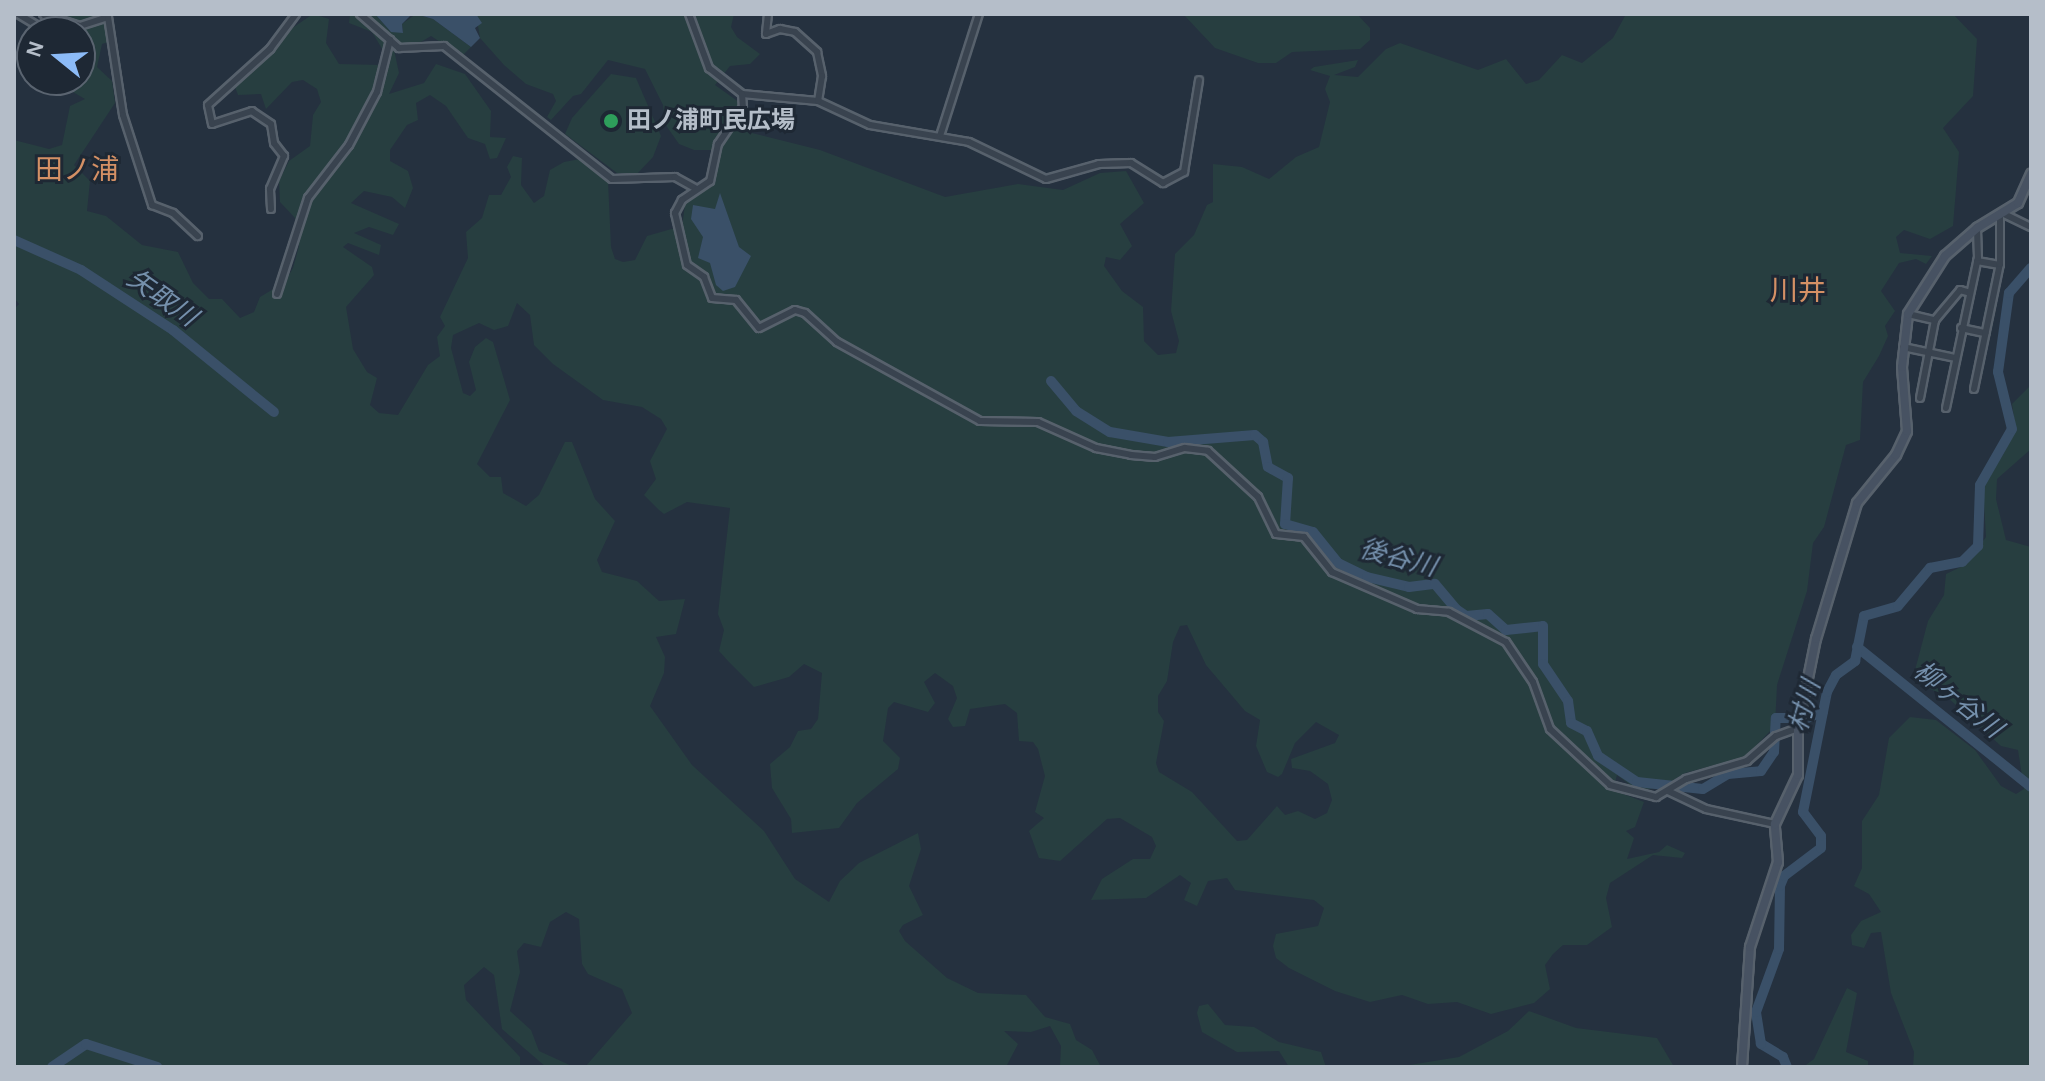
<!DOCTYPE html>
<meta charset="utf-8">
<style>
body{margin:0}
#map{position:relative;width:2045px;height:1081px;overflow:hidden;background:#25313f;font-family:Karla,"Noto Sans JP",sans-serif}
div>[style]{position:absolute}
.green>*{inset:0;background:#273e40}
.water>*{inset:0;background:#3a5068}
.river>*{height:10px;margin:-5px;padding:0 5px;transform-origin:5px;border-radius:5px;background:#3a5068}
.roads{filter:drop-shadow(2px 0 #57616c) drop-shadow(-2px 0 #57616c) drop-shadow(0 2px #57616c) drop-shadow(0 -2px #57616c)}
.minor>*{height:6px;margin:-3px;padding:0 3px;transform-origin:3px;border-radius:3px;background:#39434f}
.secondary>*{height:8px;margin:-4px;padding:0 4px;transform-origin:4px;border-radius:4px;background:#475262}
.dots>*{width:22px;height:22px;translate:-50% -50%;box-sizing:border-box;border:4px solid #1e2834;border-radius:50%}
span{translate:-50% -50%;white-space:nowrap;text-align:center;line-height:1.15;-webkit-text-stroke:6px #1e2834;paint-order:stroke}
.poi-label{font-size:24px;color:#b5bec9;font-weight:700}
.left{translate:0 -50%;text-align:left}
.water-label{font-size:26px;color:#7590ac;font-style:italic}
.quarter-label{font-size:28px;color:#d49065}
.frame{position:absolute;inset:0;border:16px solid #b5bec9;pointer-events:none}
.north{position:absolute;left:16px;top:16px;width:80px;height:80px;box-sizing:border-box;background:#1e2834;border:2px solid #5a6470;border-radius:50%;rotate:288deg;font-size:22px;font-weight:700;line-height:32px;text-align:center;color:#b5bec9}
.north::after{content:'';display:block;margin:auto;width:28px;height:36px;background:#8cbbf7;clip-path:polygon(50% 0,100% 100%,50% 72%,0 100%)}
</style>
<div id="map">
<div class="green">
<i style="clip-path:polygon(evenodd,63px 14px,107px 14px,115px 40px,102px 44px,97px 67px,112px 81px,115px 103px,74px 165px,90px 181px,87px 211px,106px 216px,142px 245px,178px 252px,193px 283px,209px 299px,222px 299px,240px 318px,254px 312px,260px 297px,285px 282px,293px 268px,299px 246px,295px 218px,280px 202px,279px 181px,289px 161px,310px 146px,313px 115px,321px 102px,317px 89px,303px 80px,292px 82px,266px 109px,261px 94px,238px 95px,235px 87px,282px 35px,313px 14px,329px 19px,326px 43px,339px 64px,381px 65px,384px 52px,372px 32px,349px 23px,350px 14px,375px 14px,391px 32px,403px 32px,402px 24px,416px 14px,433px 19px,471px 47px,462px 56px,431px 36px,416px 45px,393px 45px,399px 73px,389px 94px,424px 83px,436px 64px,465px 74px,491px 111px,490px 137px,506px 138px,497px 158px,490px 159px,485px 144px,468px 138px,446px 106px,430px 95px,416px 103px,418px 120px,407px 125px,390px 150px,390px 161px,408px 171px,413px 188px,405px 208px,392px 197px,364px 191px,351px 203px,399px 224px,393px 235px,369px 227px,354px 233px,381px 245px,379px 255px,348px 243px,343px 247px,372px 267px,374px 275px,346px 307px,353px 349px,367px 372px,377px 378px,370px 405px,379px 413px,398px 415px,428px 365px,440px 356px,437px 337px,445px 326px,440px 317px,468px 258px,466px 232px,482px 218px,489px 195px,501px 195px,511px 177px,507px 167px,513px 156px,522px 158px,521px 185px,534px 203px,544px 196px,550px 170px,564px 162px,580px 159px,608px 181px,611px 247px,615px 259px,623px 262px,635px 260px,647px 236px,682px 226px,685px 205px,711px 184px,715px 150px,694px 150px,679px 144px,665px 124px,663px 105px,645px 69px,608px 60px,581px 94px,573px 96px,551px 120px,547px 117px,556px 101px,553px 94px,526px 84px,504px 65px,480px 38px,476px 14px,734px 14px,731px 27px,737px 37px,760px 54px,750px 64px,730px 66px,715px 85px,743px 105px,740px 130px,820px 150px,945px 197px,1018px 184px,1063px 190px,1100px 173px,1126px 171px,1144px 203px,1120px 224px,1132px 246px,1120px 260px,1106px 257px,1104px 266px,1122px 291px,1143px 307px,1144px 341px,1158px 355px,1176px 353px,1179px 341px,1171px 311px,1175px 254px,1194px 235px,1207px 205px,1213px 202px,1213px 164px,1242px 167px,1269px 179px,1296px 157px,1319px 147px,1330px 102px,1325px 89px,1330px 76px,1310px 70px,1314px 67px,1358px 60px,1355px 67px,1334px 75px,1358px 77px,1386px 49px,1400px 43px,1478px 70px,1506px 59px,1526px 84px,1539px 80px,1562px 55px,1582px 63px,1613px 38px,1626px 14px,1953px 14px,1977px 39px,1973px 96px,1943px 128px,1959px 152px,1953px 226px,1930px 239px,1904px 230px,1896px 237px,1900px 253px,1932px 256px,1926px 264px,1916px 259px,1899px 263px,1881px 291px,1895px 311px,1885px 326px,1888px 336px,1879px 356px,1863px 382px,1860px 440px,1846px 445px,1824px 527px,1813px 543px,1807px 591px,1777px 685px,1775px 726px,1745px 757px,1685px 773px,1660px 788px,1637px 790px,1617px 775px,1613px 790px,1644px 802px,1635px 827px,1626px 831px,1634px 838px,1627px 859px,1659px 852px,1667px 845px,1685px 853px,1682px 858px,1653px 855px,1610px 883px,1606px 898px,1612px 927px,1587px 945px,1563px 945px,1553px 954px,1545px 965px,1550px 989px,1534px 1003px,1491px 1014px,1457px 1002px,1428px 1004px,1402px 995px,1370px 1002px,1335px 991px,1289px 968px,1276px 958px,1273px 946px,1276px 934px,1318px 926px,1324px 908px,1314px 900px,1235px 890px,1227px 878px,1208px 881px,1197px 906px,1184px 900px,1191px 883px,1180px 875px,1146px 898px,1091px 900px,1102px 879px,1133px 859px,1150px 859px,1156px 846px,1152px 837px,1120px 818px,1107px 819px,1060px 861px,1039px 858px,1029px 831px,1044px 818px,1035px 812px,1045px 776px,1038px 749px,1033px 742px,1019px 741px,1017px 713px,1005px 704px,970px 709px,965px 726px,953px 727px,948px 719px,957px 698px,953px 686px,935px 673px,924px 682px,935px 703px,928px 712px,894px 702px,888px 708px,883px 741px,900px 758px,898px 769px,857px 803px,839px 828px,792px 833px,791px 819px,772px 788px,770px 764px,790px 747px,798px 731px,811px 729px,818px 719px,822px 673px,804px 664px,789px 677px,754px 687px,728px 661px,719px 651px,724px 630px,718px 614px,730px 508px,687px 502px,664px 514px,659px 510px,644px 495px,656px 479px,650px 461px,667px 429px,661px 419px,642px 407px,603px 400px,553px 364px,534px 345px,530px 315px,517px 303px,508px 326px,494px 330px,479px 323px,453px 335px,451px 348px,463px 393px,470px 396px,476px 390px,469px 362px,475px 347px,486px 338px,493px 342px,510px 400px,477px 464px,490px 477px,501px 477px,503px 493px,526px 506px,539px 495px,565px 442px,572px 442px,595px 499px,615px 521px,597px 560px,602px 572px,637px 581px,659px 601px,685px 599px,676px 634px,656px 637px,665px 657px,664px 673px,650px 706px,692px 765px,764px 831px,795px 879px,829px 902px,840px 881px,859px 863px,918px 833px,921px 849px,909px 886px,923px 915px,903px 925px,899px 931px,905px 941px,947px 978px,978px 993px,1026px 995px,1045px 1017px,1070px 1024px,1076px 1040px,1092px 1050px,1101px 1067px,1060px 1067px,1061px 1046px,1050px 1026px,1031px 1032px,1004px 1031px,1018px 1044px,1006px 1067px,585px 1067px,632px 1013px,622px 989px,588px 974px,582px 964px,579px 919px,566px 912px,550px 922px,541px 947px,524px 943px,517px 951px,520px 972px,510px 1011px,531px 1030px,539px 1051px,574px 1067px,546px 1067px,502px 1029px,494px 975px,484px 967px,464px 985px,466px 1000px,520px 1057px,520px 1067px,14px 1067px,14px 309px,19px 304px,14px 298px,14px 140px,49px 149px,62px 145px,70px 106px,85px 99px,66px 88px,65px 80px,80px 80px,80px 68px,87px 60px,80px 51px,80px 23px,63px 14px,1187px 625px,1206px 665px,1245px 711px,1260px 720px,1256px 746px,1267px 772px,1278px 777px,1282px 774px,1295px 743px,1316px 722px,1339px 735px,1335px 743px,1291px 759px,1292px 768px,1310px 771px,1328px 784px,1332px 800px,1327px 813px,1315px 819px,1298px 811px,1285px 815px,1277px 806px,1247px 840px,1237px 841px,1192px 792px,1159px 772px,1156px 763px,1164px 721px,1158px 712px,1158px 696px,1167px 681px,1173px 642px,1180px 626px,1187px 625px)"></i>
<i style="clip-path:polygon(1183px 14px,1357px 14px,1370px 28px,1370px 40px,1360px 49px,1292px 52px,1276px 63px,1258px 63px,1215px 48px)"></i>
<i style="clip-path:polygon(611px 74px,636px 78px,661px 136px,653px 157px,637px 174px,617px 173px,565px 134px,572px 118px)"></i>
<i style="clip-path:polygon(2031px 385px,2031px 449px,1997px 479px,1996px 499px,2006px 540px,2031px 547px,2031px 1067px,1913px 1067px,1914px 1052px,1891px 993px,1881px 932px,1871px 933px,1864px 948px,1852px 945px,1851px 935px,1861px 921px,1881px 912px,1869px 894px,1854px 886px,1862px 868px,1862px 821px,1879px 795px,1889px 738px,1910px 717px,1936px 720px,1975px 750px,2001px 786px,2016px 794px,2024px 789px,2018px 750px,2001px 746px,1947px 697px,1918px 683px,1914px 674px,1928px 621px,1944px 595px,1946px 574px,1965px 565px,1986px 537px,1983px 485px,2004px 453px,2015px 424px,2012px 404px)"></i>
<i style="clip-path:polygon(1847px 988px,1857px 993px,1846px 1052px,1868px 1061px,1868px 1067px,1803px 1067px,1814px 1059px)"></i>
<i style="clip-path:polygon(1208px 1004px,1225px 1025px,1254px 1027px,1279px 1042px,1321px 1052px,1326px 1067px,1289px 1067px,1279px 1051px,1237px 1052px,1202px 1032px,1197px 1013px,1199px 1006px)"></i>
<i style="clip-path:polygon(1529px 1011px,1576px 1028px,1657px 1038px,1673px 1065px,1397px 1067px,1459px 1057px,1508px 1031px)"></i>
</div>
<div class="water">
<i style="clip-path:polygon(375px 14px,412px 14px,402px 24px,403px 33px,391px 32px)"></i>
<i style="clip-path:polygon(416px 14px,476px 14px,482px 23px,475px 28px,480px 38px,471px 47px,433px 19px)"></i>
<i style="clip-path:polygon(720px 193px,739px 247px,751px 256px,735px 287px,723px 291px,716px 285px,710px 263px,698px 258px,703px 237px,691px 219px,693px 205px,715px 209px)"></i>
</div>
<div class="river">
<i style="left:14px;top:240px;width:73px;rotate:24.1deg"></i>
<i style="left:81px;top:270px;width:110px;rotate:33.1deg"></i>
<i style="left:173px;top:330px;width:130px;rotate:39.1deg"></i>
<i style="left:1051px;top:381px;width:39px;rotate:50deg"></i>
<i style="left:1076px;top:411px;width:40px;rotate:32deg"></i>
<i style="left:1110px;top:432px;width:59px;rotate:9.8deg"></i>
<i style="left:1168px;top:442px;width:87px;rotate:-4.6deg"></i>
<i style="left:1255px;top:435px;width:11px;rotate:41deg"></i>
<i style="left:1263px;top:442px;width:25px;rotate:79deg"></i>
<i style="left:1268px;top:467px;width:23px;rotate:29deg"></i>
<i style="left:1288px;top:478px;width:46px;rotate:93.7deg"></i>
<i style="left:1285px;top:524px;width:29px;rotate:16deg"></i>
<i style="left:1313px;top:532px;width:40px;rotate:51deg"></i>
<i style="left:1338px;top:563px;width:32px;rotate:26deg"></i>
<i style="left:1367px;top:577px;width:43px;rotate:13.4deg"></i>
<i style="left:1409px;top:587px;width:26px;rotate:-7deg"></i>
<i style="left:1435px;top:584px;width:33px;rotate:50deg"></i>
<i style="left:1456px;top:609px;width:12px;rotate:35deg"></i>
<i style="left:1466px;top:616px;width:22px;rotate:-5deg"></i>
<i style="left:1488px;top:614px;width:24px;rotate:42deg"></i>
<i style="left:1506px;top:630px;width:37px;rotate:-6deg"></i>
<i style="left:1543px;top:626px;width:38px;rotate:90deg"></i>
<i style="left:1543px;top:664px;width:45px;rotate:56deg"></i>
<i style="left:1568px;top:701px;width:22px;rotate:82deg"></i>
<i style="left:1571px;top:723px;width:18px;rotate:27deg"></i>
<i style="left:1587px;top:731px;width:27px;rotate:66deg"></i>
<i style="left:1598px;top:756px;width:47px;rotate:33.7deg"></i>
<i style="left:1637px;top:782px;width:66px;rotate:6.1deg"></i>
<i style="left:1703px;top:789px;width:29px;rotate:-31deg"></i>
<i style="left:1728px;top:774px;width:33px;rotate:-5deg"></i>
<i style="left:1761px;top:771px;width:23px;rotate:-56deg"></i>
<i style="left:1774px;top:752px;width:34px;rotate:-87deg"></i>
<i style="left:1776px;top:718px;width:31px"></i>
<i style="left:1807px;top:718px;width:17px;rotate:-21deg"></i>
<i style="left:1857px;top:647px;width:223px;rotate:38.8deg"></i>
<i style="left:52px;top:1067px;width:41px;rotate:-34.1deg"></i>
<i style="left:86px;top:1044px;width:75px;rotate:17.9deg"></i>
<i style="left:1787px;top:1067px;width:11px;rotate:-112deg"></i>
<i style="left:1783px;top:1057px;width:26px;rotate:-149deg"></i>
<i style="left:1761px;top:1044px;width:32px;rotate:-99deg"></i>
<i style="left:1756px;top:1012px;width:67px;rotate:-69.9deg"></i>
<i style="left:1779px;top:949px;width:63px;rotate:-89.1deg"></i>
<i style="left:1780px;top:886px;width:11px;rotate:-68deg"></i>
<i style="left:1784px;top:876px;width:46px;rotate:-37.1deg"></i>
<i style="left:1821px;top:848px;width:12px;rotate:-90deg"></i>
<i style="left:1821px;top:836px;width:30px;rotate:-127deg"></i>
<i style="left:1803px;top:812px;width:122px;rotate:-78.7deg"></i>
<i style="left:1827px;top:692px;width:19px;rotate:-62deg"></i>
<i style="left:1836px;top:675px;width:24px;rotate:-36deg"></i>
<i style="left:1855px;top:661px;width:46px;rotate:-78.7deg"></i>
<i style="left:1864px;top:616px;width:35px;rotate:-16deg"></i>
<i style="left:1898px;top:606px;width:50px;rotate:-49.9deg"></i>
<i style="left:1930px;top:568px;width:33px;rotate:-11deg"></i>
<i style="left:1962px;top:562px;width:23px;rotate:-45deg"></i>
<i style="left:1978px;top:546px;width:61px;rotate:-88.1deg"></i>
<i style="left:1980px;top:485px;width:64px;rotate:-60.3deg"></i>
<i style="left:2012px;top:429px;width:59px;rotate:-103.8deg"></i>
<i style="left:1998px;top:372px;width:80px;rotate:-82.1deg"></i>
<i style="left:2009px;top:293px;width:33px;rotate:-49deg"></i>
</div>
<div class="roads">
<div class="minor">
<i style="left:18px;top:14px;width:27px;rotate:31deg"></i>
<i style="left:41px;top:28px;width:8px;rotate:-40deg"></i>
<i style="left:47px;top:23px;width:7px;rotate:-106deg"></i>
<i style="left:43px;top:14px;width:39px;rotate:18deg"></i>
<i style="left:80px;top:26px;width:29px;rotate:-18deg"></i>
<i style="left:108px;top:17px;width:99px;rotate:81.3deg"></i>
<i style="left:123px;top:115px;width:95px;rotate:72.1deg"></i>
<i style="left:152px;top:205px;width:22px;rotate:21deg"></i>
<i style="left:173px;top:213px;width:34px;rotate:43deg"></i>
<i style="left:360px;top:14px;width:52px;rotate:41.1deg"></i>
<i style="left:399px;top:48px;width:45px;rotate:-2.5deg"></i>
<i style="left:444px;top:46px;width:214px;rotate:38.4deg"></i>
<i style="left:612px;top:179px;width:63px;rotate:-1.8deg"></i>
<i style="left:675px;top:177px;width:25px;rotate:29deg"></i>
<i style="left:689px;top:14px;width:58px;rotate:69.7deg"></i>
<i style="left:709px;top:68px;width:42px;rotate:38.2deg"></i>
<i style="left:742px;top:94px;width:76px;rotate:5.3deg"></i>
<i style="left:818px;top:101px;width:57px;rotate:24.8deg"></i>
<i style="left:870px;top:125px;width:100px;rotate:9.7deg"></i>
<i style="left:969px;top:142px;width:85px;rotate:25.7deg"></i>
<i style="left:1046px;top:179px;width:55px;rotate:-15.8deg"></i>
<i style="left:1099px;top:164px;width:32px;rotate:-2deg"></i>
<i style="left:1131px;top:163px;width:38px;rotate:32deg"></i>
<i style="left:1163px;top:183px;width:24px;rotate:-28deg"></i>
<i style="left:1184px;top:172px;width:93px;rotate:-80.7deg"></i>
<i style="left:768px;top:14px;width:20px;rotate:96deg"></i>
<i style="left:766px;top:34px;width:15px;rotate:-20deg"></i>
<i style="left:780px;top:29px;width:15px;rotate:11deg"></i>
<i style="left:795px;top:32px;width:30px;rotate:42deg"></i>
<i style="left:817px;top:52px;width:25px;rotate:78deg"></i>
<i style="left:822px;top:76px;width:25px;rotate:99deg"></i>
<i style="left:742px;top:94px;width:13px;rotate:86deg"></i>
<i style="left:743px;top:107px;width:45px;rotate:124deg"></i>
<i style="left:718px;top:144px;width:38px;rotate:102deg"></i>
<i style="left:710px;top:181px;width:34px;rotate:146deg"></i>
<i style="left:682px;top:200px;width:15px;rotate:118deg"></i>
<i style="left:675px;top:213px;width:53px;rotate:77deg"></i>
<i style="left:687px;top:265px;width:21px;rotate:35deg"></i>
<i style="left:704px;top:277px;width:22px;rotate:69deg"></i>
<i style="left:712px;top:298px;width:24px;rotate:5deg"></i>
<i style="left:736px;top:300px;width:36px;rotate:51deg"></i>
<i style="left:759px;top:328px;width:40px;rotate:-26.6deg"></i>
<i style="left:795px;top:310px;width:10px;rotate:17deg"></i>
<i style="left:805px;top:313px;width:43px;rotate:42.2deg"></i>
<i style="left:837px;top:342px;width:163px;rotate:28.9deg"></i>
<i style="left:980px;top:421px;width:58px;rotate:1deg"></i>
<i style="left:1038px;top:422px;width:64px;rotate:24.1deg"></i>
<i style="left:1096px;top:448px;width:36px;rotate:11deg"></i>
<i style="left:1131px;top:455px;width:24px;rotate:5deg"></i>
<i style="left:1155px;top:457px;width:31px;rotate:-17deg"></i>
<i style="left:1185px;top:448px;width:23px;rotate:7deg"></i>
<i style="left:1208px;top:451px;width:68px;rotate:42.6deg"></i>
<i style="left:1258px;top:497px;width:41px;rotate:64.1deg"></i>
<i style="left:1276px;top:534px;width:28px;rotate:6deg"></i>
<i style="left:1304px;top:537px;width:45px;rotate:51.3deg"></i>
<i style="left:1332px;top:572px;width:93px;rotate:23.5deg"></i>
<i style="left:1417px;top:609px;width:32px;rotate:5deg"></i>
<i style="left:1449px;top:612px;width:64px;rotate:27.8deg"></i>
<i style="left:1506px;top:642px;width:48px;rotate:56deg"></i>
<i style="left:1533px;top:682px;width:50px;rotate:70.1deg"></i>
<i style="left:1550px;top:729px;width:82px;rotate:43deg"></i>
<i style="left:1610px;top:785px;width:48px;rotate:14.6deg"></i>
<i style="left:1656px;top:797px;width:35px;rotate:-31deg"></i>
<i style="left:1686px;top:779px;width:64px;rotate:-16.4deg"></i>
<i style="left:1747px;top:761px;width:38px;rotate:-41deg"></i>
<i style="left:1776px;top:736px;width:23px;rotate:-20deg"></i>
<i style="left:940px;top:136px;width:128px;rotate:-72.3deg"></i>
<i style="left:271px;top:209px;width:20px;rotate:-93deg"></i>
<i style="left:270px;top:189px;width:36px;rotate:-67deg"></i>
<i style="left:284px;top:156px;width:16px;rotate:-128deg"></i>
<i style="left:274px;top:143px;width:19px;rotate:-99deg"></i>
<i style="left:271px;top:124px;width:23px;rotate:-146deg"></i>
<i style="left:252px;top:111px;width:42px;rotate:162deg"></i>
<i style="left:212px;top:124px;width:19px;rotate:-102deg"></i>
<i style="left:208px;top:105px;width:84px;rotate:-42.1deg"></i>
<i style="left:270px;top:49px;width:44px;rotate:-53.4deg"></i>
<i style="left:2004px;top:214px;width:30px;rotate:26deg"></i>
<i style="left:1977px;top:261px;width:23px;rotate:10deg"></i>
<i style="left:277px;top:294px;width:101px;rotate:-72.1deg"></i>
<i style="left:308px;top:198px;width:67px;rotate:-52.3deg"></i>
<i style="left:349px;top:145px;width:60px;rotate:-62.2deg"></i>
<i style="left:377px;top:92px;width:54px;rotate:-76deg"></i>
<i style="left:1908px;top:314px;width:28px;rotate:13deg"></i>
<i style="left:1961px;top:328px;width:25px;rotate:12deg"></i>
<i style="left:1903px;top:347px;width:53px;rotate:11.9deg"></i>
<i style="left:1974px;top:389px;width:128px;rotate:-78.3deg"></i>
<i style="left:2000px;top:264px;width:48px;rotate:-90deg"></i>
<i style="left:1920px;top:398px;width:79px;rotate:-79.1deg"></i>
<i style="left:1935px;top:320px;width:39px;rotate:-50deg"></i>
<i style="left:1960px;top:290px;width:7px;rotate:16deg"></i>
<i style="left:1946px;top:408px;width:153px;rotate:-78deg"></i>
<i style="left:1978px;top:258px;width:30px;rotate:-92deg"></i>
<i style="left:1668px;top:791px;width:42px;rotate:25.3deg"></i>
<i style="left:1706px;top:809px;width:71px;rotate:12.3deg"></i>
</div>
<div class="secondary">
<i style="left:1742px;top:1067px;width:120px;rotate:-86.2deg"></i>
<i style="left:1750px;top:947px;width:89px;rotate:-71.8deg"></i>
<i style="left:1778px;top:862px;width:38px;rotate:-95deg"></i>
<i style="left:1775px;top:824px;width:54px;rotate:-64.9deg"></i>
<i style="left:1798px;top:775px;width:47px;rotate:-90deg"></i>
<i style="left:1798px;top:728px;width:91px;rotate:-78.6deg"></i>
<i style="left:1816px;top:639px;width:142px;rotate:-73.2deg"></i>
<i style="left:1857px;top:503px;width:62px;rotate:-50.9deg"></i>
<i style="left:1896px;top:455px;width:26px;rotate:-65deg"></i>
<i style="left:1907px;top:431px;width:64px;rotate:-94.5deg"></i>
<i style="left:1902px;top:367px;width:53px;rotate:-83.5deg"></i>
<i style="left:1908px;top:314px;width:69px;rotate:-57.5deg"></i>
<i style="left:1945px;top:256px;width:43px;rotate:-41.2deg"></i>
<i style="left:1977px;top:228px;width:48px;rotate:-31.4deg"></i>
<i style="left:2018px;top:203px;width:32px;rotate:-66deg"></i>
</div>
</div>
<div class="dots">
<i style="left:611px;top:121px;background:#2e9e5b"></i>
</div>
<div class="poi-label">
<span class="left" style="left:627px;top:121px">田ノ浦町民広場</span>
</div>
<div class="water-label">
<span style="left:162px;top:298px;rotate:35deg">矢取川</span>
<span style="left:1398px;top:558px;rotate:15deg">後谷川</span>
<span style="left:1958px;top:700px;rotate:39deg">柳ヶ谷川</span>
<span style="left:1805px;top:706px;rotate:-74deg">村川</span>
</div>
<div class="quarter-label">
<span style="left:77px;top:170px">田ノ浦</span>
<span style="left:1798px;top:291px">川井</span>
</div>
<div class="frame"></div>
<div class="north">N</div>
</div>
